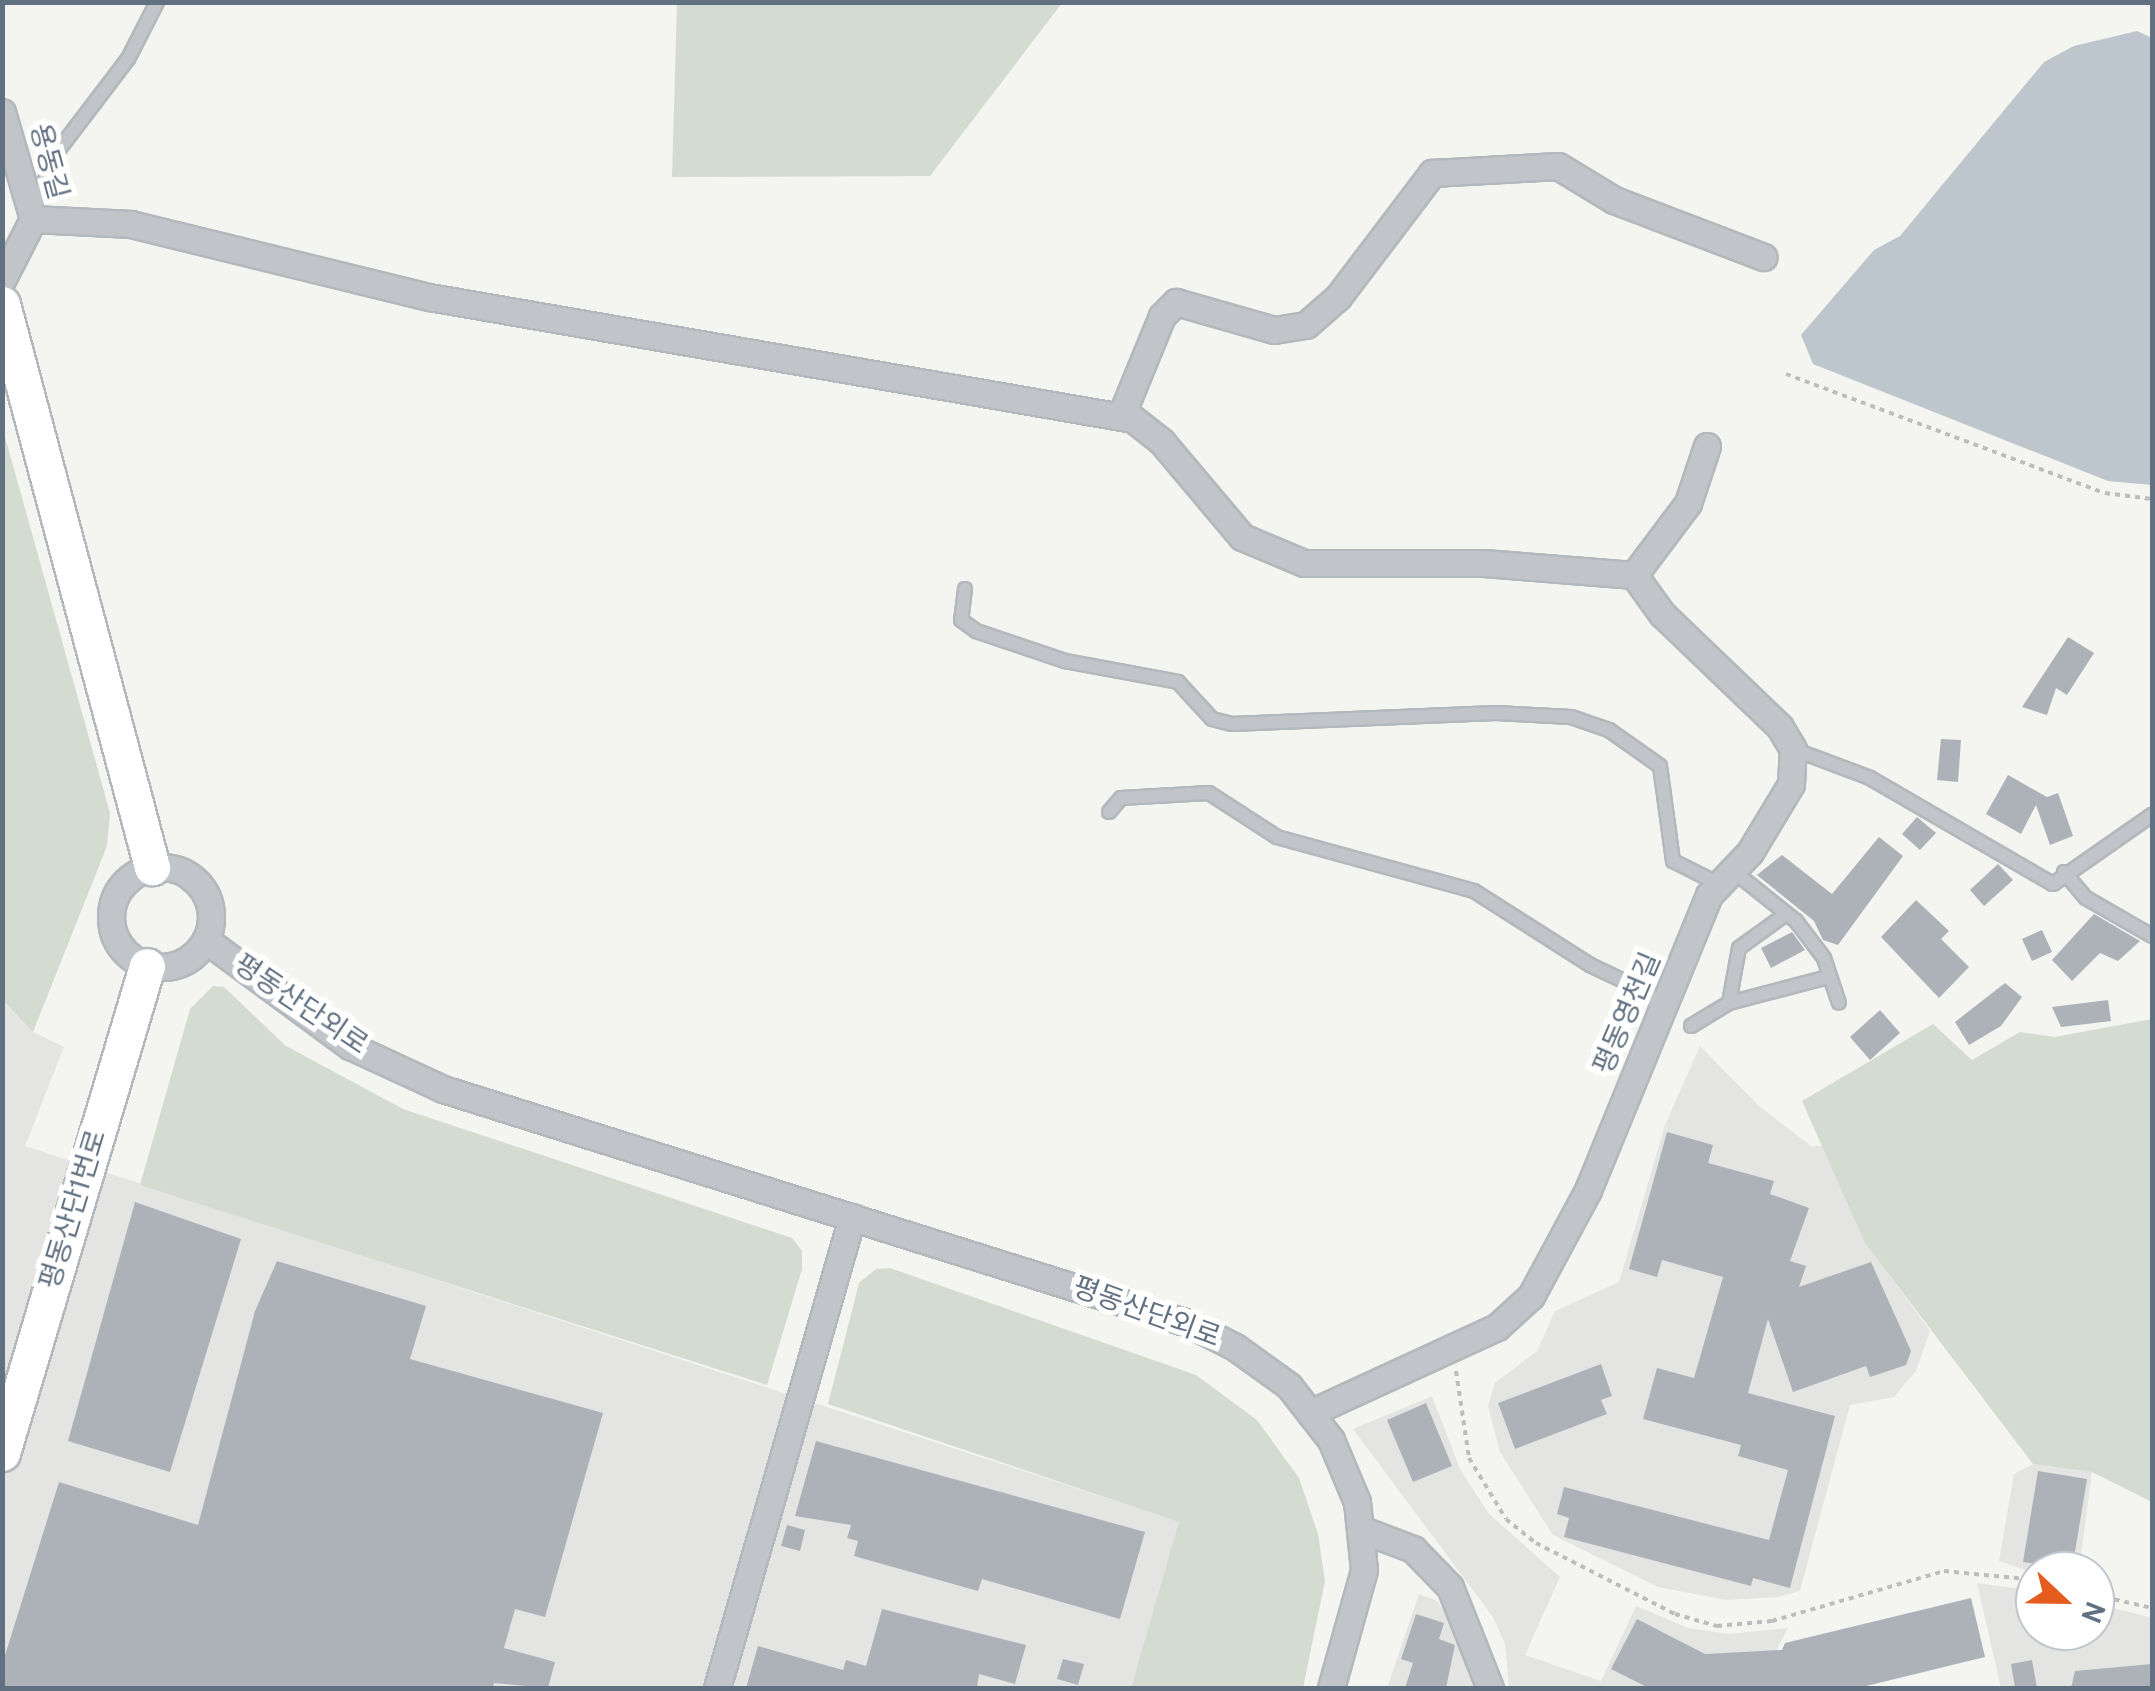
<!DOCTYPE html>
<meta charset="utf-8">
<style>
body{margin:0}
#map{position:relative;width:2155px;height:1691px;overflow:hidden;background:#f4f4f0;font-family:Overpass,"Noto Sans KR",sans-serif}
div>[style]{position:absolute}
.built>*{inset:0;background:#e4e5e3}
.green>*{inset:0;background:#d4dbd1}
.water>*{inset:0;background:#bcc6cc}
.building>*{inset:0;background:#acb2b8}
.path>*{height:4px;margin-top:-2px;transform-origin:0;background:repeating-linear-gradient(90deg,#bbbdbf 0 5px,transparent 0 10px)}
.roads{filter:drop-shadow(2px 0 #b3b8bc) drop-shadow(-2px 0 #b3b8bc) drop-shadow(0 2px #b3b8bc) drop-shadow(0 -2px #b3b8bc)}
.lane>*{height:12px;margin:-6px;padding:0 6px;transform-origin:6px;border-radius:6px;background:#c1c4c8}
.street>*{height:25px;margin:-12.5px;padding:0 12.5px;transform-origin:12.5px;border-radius:12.5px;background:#c1c4c8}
.street>.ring{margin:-12.5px;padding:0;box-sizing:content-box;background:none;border:25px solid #c1c4c8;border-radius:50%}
.secondary>*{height:35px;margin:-17.5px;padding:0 17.5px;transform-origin:17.5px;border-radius:17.5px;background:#fff}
span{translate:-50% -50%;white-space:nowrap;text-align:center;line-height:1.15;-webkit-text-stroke:10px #fff;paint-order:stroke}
.street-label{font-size:28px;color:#627181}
.frame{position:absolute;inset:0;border:5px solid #627181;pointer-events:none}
.north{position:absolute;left:2015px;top:1551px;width:100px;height:100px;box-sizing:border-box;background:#fff;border:2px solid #c0c6cd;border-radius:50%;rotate:112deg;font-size:28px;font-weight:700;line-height:40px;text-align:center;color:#627181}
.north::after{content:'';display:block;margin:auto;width:35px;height:45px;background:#e45d1f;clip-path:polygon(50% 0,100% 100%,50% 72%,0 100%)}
</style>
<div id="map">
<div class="built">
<i style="clip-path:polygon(2px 1001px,33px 1032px,64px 1047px,25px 1146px,1180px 1522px,1131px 1688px,3px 1688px)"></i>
<i style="clip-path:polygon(1700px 1046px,1759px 1106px,1811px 1146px,1823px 1146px,1865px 1242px,1930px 1331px,1916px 1371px,1894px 1397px,1850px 1405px,1800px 1591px,1778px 1597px,1726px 1600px,1658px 1587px,1553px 1535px,1500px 1452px,1488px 1406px,1495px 1383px,1537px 1351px,1555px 1311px,1619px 1282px,1665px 1125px)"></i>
<i style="clip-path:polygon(1432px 1396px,1460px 1469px,1489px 1514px,1560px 1577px,1525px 1655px,1601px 1681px,1636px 1606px,1688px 1628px,1729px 1634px,1788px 1628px,1757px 1688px,1509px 1688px,1505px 1644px,1493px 1617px,1353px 1429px)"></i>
<i style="clip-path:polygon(2033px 1464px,2092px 1472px,2079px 1571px,2035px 1573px,1999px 1561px,2014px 1474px)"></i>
<i style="clip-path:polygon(1977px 1583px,2035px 1591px,2035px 1631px,2095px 1631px,2095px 1603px,2152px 1618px,2152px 1688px,2001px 1688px)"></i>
<i style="clip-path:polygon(1419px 1594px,1437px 1601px,1458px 1633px,1478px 1688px,1387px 1688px)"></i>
</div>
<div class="green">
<i style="clip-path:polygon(677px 3px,677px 2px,1062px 3px,930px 176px,672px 177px)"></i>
<i style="clip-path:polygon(2px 426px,110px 813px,107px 846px,33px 1032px,3px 1001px)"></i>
<i style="clip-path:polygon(213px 986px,224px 987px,286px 1046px,403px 1109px,792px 1238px,802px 1251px,802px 1269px,767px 1385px,140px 1185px,190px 1009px)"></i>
<i style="clip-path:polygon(2152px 1019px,2152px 1502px,2092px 1472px,2033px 1464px,1865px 1243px,1802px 1101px,1933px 1024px,1972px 1060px,2020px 1032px,2055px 1037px)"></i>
<i style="clip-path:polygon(890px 1268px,1196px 1375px,1257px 1420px,1299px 1478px,1318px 1534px,1325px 1581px,1303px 1688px,1131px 1688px,1179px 1522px,828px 1404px,859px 1283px,876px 1269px)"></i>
</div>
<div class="water">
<i style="clip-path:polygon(2137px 31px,2152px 38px,2152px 485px,2108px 481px,1813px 364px,1801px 335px,1874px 250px,1900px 236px,2044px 62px,2074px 46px)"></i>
</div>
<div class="building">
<i style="clip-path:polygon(2068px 637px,2094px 653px,2067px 695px,2056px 688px,2047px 715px,2022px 707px)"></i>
<i style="clip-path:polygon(1941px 739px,1961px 740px,1958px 782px,1937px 780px)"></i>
<i style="clip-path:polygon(2008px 775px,2047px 797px,2058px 793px,2073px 836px,2050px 845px,2036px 805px,2021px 834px,1986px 814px)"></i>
<i style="clip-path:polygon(1917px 817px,1936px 833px,1920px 850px,1902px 834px)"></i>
<i style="clip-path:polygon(1879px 837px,1903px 856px,1838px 945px,1823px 940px,1814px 921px,1757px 875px,1782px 855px,1832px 894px)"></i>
<i style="clip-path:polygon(1998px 864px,2013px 880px,1984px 906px,1970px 890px)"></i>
<i style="clip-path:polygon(1916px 900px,1949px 931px,1941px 939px,1969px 967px,1939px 998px,1881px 937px)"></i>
<i style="clip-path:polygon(2094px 914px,2140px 941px,2118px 961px,2100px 953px,2072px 981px,2052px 960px)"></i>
<i style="clip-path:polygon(2042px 930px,2052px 952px,2032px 961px,2022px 939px)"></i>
<i style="clip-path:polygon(1792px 932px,1805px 950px,1771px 968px,1761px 948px)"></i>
<i style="clip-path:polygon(2005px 983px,2022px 997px,2001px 1026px,1969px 1045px,1955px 1022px)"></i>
<i style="clip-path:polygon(2108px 1000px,2111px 1021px,2061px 1027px,2052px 1007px)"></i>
<i style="clip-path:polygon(1880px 1010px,1900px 1033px,1870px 1060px,1850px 1037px)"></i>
<i style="clip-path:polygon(1667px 1132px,1713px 1145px,1708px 1163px,1774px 1181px,1770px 1194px,1809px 1208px,1790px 1261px,1806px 1266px,1799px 1287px,1871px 1262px,1911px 1351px,1906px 1365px,1870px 1377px,1866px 1366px,1793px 1392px,1768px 1319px,1748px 1393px,1835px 1416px,1790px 1588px,1753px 1578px,1751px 1586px,1564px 1537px,1569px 1518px,1557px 1514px,1564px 1487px,1769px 1540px,1788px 1470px,1738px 1456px,1741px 1445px,1643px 1419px,1657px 1368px,1694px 1378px,1723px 1277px,1662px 1260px,1657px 1277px,1629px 1269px)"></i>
<i style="clip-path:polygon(135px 1202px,241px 1239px,170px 1472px,68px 1441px)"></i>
<i style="clip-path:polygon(277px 1261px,426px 1306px,410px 1359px,603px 1413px,545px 1617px,515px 1609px,504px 1648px,555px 1662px,548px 1688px,494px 1683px,493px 1688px,2px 1688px,2px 1665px,59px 1482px,198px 1525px,255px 1311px)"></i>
<i style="clip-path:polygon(1601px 1364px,1612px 1396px,1601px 1400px,1607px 1414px,1515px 1449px,1498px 1403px)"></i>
<i style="clip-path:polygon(1426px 1403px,1452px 1466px,1413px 1482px,1387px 1420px)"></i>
<i style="clip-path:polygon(816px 1441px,1145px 1532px,1120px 1619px,982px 1579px,978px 1591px,854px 1556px,858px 1541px,847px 1538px,851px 1525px,795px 1516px)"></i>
<i style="clip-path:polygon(2038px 1471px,2087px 1479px,2072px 1570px,2023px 1562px)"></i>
<i style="clip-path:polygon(787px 1525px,805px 1530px,800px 1551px,781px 1546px)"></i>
<i style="clip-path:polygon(1971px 1598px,1985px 1657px,1858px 1688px,1649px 1688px,1611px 1669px,1637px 1619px,1705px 1654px,1782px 1650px,1785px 1643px)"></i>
<i style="clip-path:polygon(882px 1609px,1026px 1645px,1015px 1684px,979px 1674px,977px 1688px,746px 1688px,758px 1646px,843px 1670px,846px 1660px,866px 1666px)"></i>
<i style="clip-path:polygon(1416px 1614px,1444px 1623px,1439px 1639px,1455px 1645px,1446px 1688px,1405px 1688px,1413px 1663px,1401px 1659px)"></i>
<i style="clip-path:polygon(1063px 1659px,1084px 1664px,1078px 1685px,1057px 1679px)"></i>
<i style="clip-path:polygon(2032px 1660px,2037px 1688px,2015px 1688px,2011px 1664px)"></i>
<i style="clip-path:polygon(2152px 1664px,2152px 1688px,2071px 1688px,2075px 1671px)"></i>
</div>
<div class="path">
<i style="left:1786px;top:374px;width:340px;rotate:20.5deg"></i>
<i style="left:2105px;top:493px;width:47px;rotate:7.3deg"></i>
<i style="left:1456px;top:1371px;width:88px;rotate:81.5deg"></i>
<i style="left:1469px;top:1458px;width:71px;rotate:58.8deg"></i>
<i style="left:1506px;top:1519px;width:38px;rotate:39deg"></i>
<i style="left:1536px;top:1543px;width:156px;rotate:27.1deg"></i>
<i style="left:1675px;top:1614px;width:44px;rotate:15.9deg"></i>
<i style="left:1717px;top:1626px;width:55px;rotate:-5.2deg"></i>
<i style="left:1772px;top:1621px;width:179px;rotate:-16.2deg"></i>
<i style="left:1944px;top:1571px;width:91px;rotate:5.6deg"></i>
<i style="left:2095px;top:1595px;width:58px;rotate:12.8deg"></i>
</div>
<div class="roads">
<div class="lane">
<i style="left:35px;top:207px;width:54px;rotate:-69.6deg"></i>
<i style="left:54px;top:156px;width:122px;rotate:-52.7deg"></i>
<i style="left:128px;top:59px;width:64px;rotate:-63deg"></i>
<i style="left:965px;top:589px;width:31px;rotate:97deg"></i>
<i style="left:961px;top:620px;width:19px;rotate:36deg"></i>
<i style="left:976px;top:631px;width:94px;rotate:18.6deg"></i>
<i style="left:1065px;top:661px;width:115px;rotate:10.5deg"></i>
<i style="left:1178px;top:682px;width:50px;rotate:47.4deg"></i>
<i style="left:1212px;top:719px;width:21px;rotate:14deg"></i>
<i style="left:1232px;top:724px;width:264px;rotate:-2.4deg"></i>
<i style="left:1496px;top:713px;width:75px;rotate:3.1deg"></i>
<i style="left:1571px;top:717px;width:40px;rotate:18.9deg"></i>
<i style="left:1609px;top:730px;width:62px;rotate:35.2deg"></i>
<i style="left:1660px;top:766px;width:96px;rotate:82.2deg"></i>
<i style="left:1673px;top:861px;width:51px;rotate:26.6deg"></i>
<i style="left:1793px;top:749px;width:82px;rotate:20.6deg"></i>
<i style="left:1870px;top:778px;width:211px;rotate:30.1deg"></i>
<i style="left:2053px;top:884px;width:121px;rotate:-34.9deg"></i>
<i style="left:1109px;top:812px;width:18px;rotate:-49deg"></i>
<i style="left:1121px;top:798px;width:88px;rotate:-3.3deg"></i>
<i style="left:1209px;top:793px;width:81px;rotate:32.9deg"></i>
<i style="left:1277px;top:837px;width:204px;rotate:15.3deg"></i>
<i style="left:1474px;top:891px;width:138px;rotate:32.5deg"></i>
<i style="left:1590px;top:965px;width:65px;rotate:25.4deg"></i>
<i style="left:1649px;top:993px;width:21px;rotate:59deg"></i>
<i style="left:1732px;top:870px;width:82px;rotate:38.6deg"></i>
<i style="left:1796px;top:921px;width:46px;rotate:52.9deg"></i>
<i style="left:1824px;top:958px;width:47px;rotate:71.6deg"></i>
<i style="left:2064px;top:872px;width:34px;rotate:50deg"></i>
<i style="left:2086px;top:898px;width:76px;rotate:29.9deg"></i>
<i style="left:1729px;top:1003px;width:56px;rotate:-79.7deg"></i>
<i style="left:1739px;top:948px;width:58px;rotate:-35.9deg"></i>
<i style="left:1691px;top:1026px;width:44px;rotate:-31.2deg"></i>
<i style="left:1729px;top:1003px;width:102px;rotate:-14.7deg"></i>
</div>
<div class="street">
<i style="left:2px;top:112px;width:111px;rotate:73.8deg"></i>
<i style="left:33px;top:219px;width:68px;rotate:116.9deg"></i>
<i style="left:33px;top:219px;width:98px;rotate:2.9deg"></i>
<i style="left:131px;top:224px;width:307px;rotate:13.8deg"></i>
<i style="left:429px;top:297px;width:714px;rotate:9.83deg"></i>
<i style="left:1133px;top:419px;width:37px;rotate:38deg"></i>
<i style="left:1162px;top:442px;width:124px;rotate:49.9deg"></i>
<i style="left:1242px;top:537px;width:67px;rotate:22.8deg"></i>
<i style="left:1304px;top:563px;width:180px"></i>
<i style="left:1484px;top:563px;width:150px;rotate:4.6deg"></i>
<i style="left:1121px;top:416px;width:108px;rotate:-67.7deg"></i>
<i style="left:1162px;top:316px;width:20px;rotate:-45deg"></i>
<i style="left:1176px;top:302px;width:102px;rotate:15.9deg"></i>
<i style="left:1274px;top:330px;width:32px;rotate:-9deg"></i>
<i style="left:1306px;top:325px;width:43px;rotate:-41.2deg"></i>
<i style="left:1338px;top:297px;width:156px;rotate:-52.8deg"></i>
<i style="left:1432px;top:173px;width:126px;rotate:-3.2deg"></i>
<i style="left:1558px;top:166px;width:66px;rotate:31.3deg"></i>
<i style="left:1614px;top:200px;width:160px;rotate:20.9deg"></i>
<i style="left:1634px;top:575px;width:90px;rotate:-53.1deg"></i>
<i style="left:1688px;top:503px;width:60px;rotate:-71.6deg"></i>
<i class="ring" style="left:111px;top:867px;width:75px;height:75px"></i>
<i style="left:206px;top:940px;width:179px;rotate:36.4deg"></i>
<i style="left:350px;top:1046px;width:102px;rotate:24.8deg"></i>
<i style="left:443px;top:1089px;width:781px;rotate:17.44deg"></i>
<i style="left:1188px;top:1323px;width:53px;rotate:27.1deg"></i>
<i style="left:1235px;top:1347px;width:67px;rotate:35.8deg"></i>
<i style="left:1289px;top:1386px;width:68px;rotate:52.1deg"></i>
<i style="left:1331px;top:1440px;width:67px;rotate:67.2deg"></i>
<i style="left:1357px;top:1502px;width:68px;rotate:84.1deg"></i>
<i style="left:1364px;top:1570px;width:123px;rotate:105.6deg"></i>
<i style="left:1310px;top:1413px;width:206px;rotate:-24.7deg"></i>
<i style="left:1497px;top:1327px;width:46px;rotate:-42.4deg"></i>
<i style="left:1531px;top:1296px;width:120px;rotate:-61.7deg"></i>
<i style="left:1588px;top:1190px;width:319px;rotate:-67.7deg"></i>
<i style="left:1709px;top:895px;width:59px;rotate:-46.4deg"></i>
<i style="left:1750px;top:852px;width:79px;rotate:-58.9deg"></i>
<i style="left:1791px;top:784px;width:35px;rotate:-87deg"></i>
<i style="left:1793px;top:749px;width:26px;rotate:-121deg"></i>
<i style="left:1780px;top:727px;width:163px;rotate:-136.2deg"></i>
<i style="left:1662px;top:614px;width:48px;rotate:-125.7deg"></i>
<i style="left:1360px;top:1529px;width:57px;rotate:20.7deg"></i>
<i style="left:1413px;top:1549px;width:53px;rotate:45.8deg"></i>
<i style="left:1450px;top:1587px;width:109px;rotate:68.4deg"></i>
<i style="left:717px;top:1688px;width:490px;rotate:-74deg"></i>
</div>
<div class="secondary">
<i style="left:2px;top:304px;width:583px;rotate:75.08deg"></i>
<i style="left:2px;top:1453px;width:508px;rotate:-73.42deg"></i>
</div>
</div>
<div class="street-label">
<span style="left:47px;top:162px;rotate:75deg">용동길</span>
<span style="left:300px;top:1006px;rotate:34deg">평동산단외로</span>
<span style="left:1629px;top:1014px;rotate:-67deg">평동영천길</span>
<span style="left:75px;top:1210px;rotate:-73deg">평동산단1번로</span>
<span style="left:1146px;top:1314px;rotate:20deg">평동산단외로</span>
</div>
<div class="frame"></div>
<div class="north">N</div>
</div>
